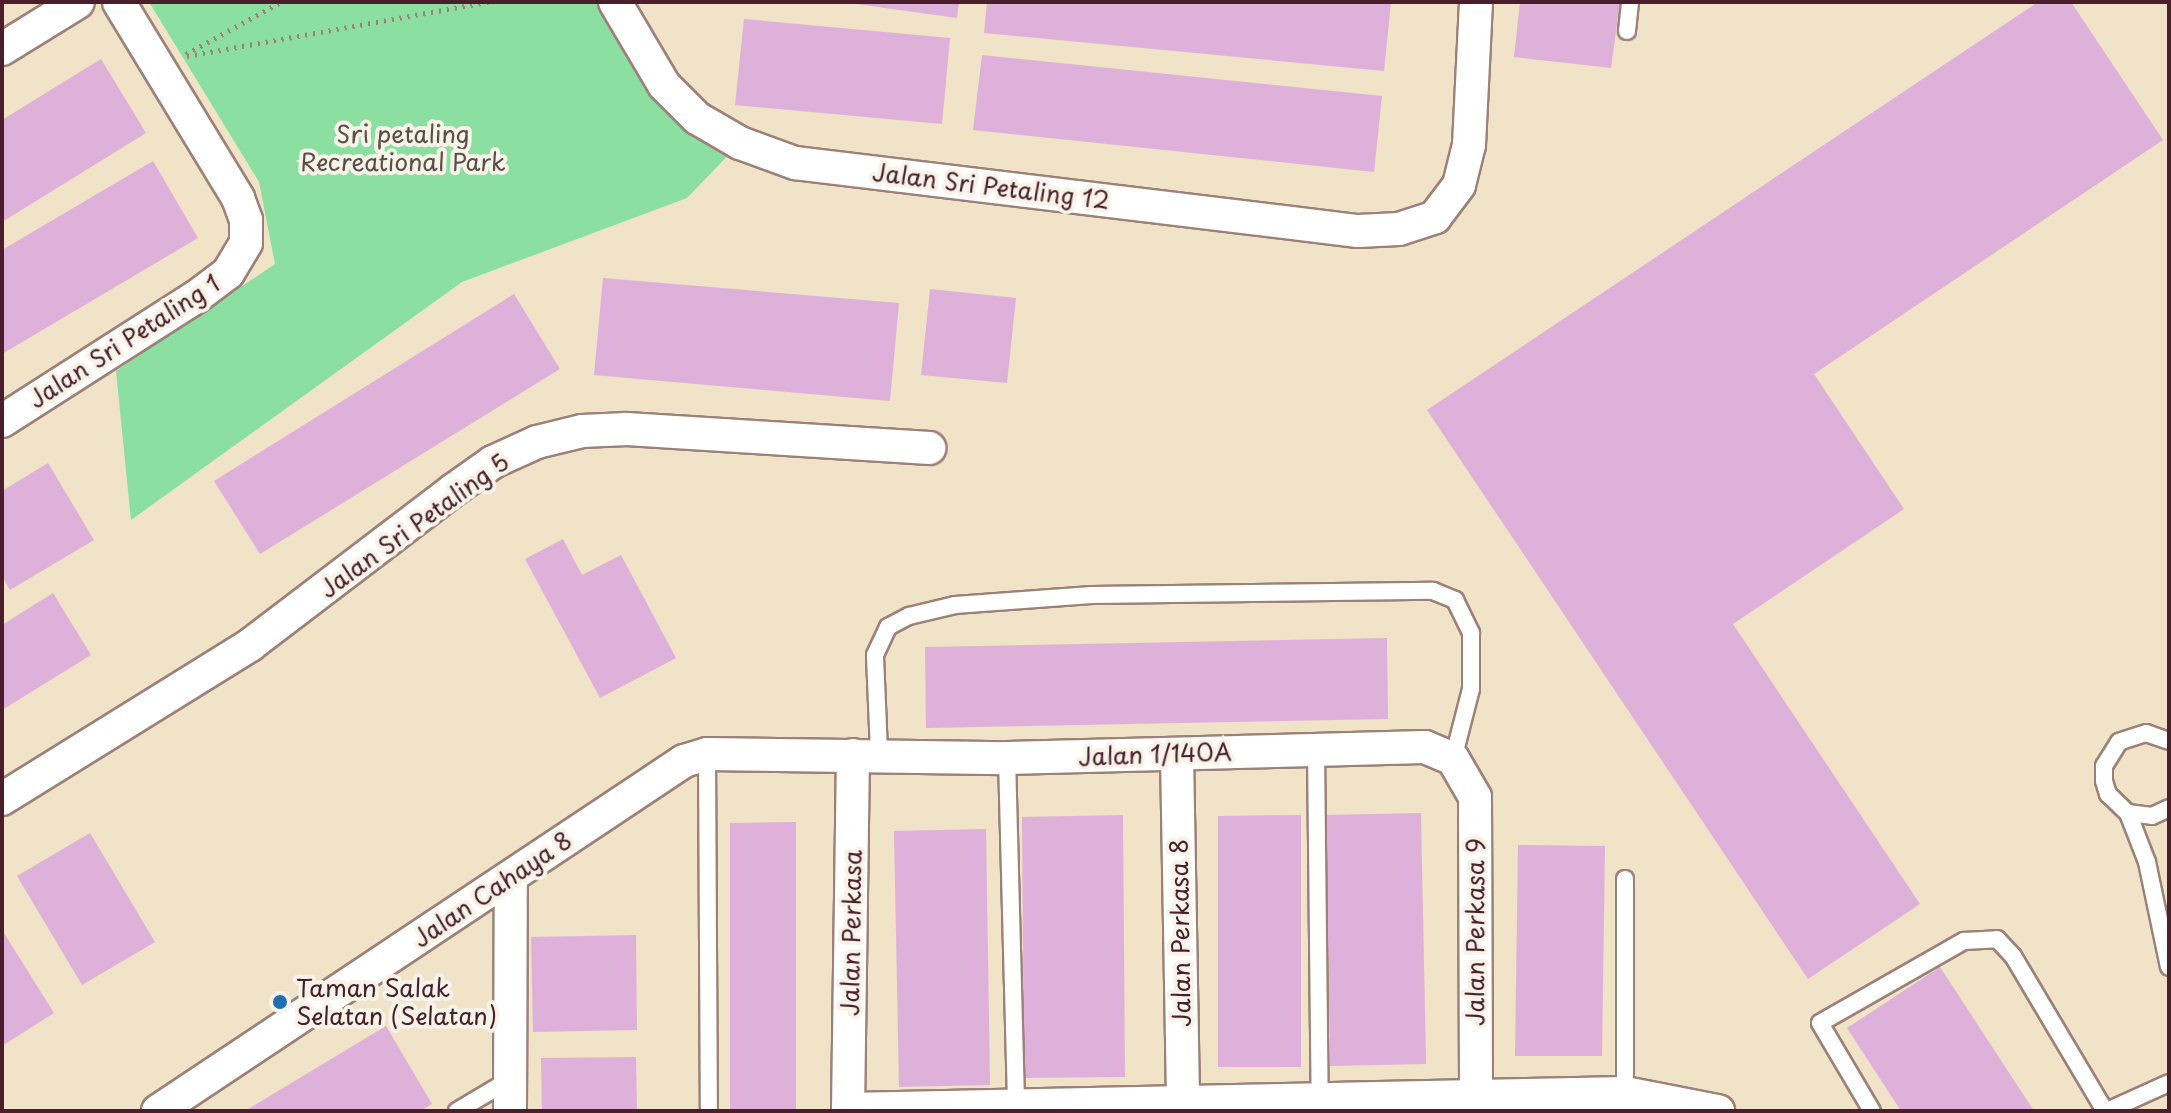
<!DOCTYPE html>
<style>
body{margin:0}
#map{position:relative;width:2171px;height:1113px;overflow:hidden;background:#f0e3c7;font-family:"Playpen Sans",sans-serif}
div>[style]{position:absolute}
.green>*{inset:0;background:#8adfa1}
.building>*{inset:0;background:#ddb1d9}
.path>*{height:5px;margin-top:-2.5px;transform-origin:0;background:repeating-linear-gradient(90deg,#9d8179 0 2px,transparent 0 8px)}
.roads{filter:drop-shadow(2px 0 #9d8179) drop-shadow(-2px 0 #9d8179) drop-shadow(0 2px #9d8179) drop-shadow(0 -2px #9d8179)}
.service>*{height:16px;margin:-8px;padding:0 8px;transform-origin:8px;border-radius:8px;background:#fff}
.minor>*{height:32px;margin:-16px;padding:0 16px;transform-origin:16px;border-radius:16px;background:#fff}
.dots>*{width:22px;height:22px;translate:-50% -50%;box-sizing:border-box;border:4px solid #f7f3e8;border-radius:50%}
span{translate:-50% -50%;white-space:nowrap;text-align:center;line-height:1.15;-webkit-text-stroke:8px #f7f3e8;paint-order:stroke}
.park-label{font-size:24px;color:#5a4f48}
.street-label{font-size:24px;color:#4a1f2b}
.poi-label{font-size:24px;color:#4a1f2b}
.left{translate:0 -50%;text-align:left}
.frame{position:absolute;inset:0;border:4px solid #4a1f2b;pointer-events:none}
</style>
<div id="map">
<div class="green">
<i style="clip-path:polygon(149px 2px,615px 2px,664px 85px,740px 143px,687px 198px,462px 282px,131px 520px,116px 371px,275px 264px,259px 182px)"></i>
</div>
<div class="building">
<i style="clip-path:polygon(842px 2px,959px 2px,957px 18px)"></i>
<i style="clip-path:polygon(987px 2px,1391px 2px,1384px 71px,984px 33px)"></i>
<i style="clip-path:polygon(1520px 2px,1620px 2px,1611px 68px,1514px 57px)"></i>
<i style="clip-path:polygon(2038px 2px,2071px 2px,2163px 140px,1814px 374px,1904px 509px,1733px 624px,1920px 904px,1808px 979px,1427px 410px)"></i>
<i style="clip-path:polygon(744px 19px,950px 38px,942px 124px,735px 105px)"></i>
<i style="clip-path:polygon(982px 55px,1382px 96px,1374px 172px,973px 130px)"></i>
<i style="clip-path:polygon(101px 59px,146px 133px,2px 222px,2px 120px)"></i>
<i style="clip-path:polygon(153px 161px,198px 238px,2px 354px,2px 250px)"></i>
<i style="clip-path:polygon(603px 278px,899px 303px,890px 401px,594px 375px)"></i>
<i style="clip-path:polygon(930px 289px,1016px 298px,1007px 383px,921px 375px)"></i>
<i style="clip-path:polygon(514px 294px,560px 369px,260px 554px,214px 481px)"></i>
<i style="clip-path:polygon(48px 463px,94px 540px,10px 590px,2px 576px,2px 491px)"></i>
<i style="clip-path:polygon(563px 539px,582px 575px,621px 555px,676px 658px,600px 698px,525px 559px)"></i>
<i style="clip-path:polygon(53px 593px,91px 655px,2px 710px,2px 625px)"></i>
<i style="clip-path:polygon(1387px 638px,1388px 719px,926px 728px,925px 647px)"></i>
<i style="clip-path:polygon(1421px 813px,1426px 1064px,1330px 1066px,1326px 815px)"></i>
<i style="clip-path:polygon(1123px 815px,1125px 1077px,1024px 1078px,1022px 817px)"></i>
<i style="clip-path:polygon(1301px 815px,1301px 1067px,1218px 1067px,1218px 816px)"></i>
<i style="clip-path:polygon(796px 822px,796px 1111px,730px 1111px,730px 823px)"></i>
<i style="clip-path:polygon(986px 829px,990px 1085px,899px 1087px,894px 831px)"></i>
<i style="clip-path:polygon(90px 833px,155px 942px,82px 985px,17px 876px)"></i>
<i style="clip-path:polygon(1518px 845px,1605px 846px,1602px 1056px,1515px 1056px)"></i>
<i style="clip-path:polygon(2px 930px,54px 1013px,2px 1046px)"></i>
<i style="clip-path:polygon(636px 935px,637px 1030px,533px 1032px,531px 937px)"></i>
<i style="clip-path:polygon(1940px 967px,2034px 1111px,1901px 1111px,1847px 1028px)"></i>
<i style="clip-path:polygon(386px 1026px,432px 1104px,420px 1111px,245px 1111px)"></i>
<i style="clip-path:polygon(636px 1057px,637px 1111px,542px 1111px,541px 1058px)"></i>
</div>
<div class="path">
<i style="left:186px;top:54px;width:108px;rotate:-28.7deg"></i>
<i style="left:187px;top:56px;width:306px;rotate:-10.2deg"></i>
</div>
<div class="roads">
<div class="service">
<i style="left:1627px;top:31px;width:29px;rotate:-84deg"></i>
<i style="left:2169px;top:741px;width:24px;rotate:-161deg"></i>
<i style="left:2146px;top:733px;width:28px;rotate:162deg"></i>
<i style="left:2119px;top:742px;width:28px;rotate:122deg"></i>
<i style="left:2104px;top:766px;width:15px;rotate:90deg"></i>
<i style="left:2104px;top:781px;width:14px;rotate:73deg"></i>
<i style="left:2108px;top:794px;width:28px;rotate:44deg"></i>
<i style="left:2128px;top:813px;width:24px;rotate:7deg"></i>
<i style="left:2152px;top:816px;width:19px;rotate:-25deg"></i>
<i style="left:1316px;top:748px;width:355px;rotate:89.4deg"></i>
<i style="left:879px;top:752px;width:97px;rotate:-92.4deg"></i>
<i style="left:875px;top:655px;width:31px;rotate:-65deg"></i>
<i style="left:888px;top:627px;width:24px;rotate:-28deg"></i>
<i style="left:909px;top:616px;width:47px;rotate:-13.4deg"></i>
<i style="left:955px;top:605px;width:137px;rotate:-4.2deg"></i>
<i style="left:1092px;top:595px;width:341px;rotate:-0.7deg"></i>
<i style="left:1433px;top:591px;width:24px;rotate:22deg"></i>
<i style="left:1455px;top:600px;width:37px;rotate:64deg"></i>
<i style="left:1471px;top:633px;width:56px;rotate:90deg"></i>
<i style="left:1471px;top:689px;width:72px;rotate:104.4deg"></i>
<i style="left:707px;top:754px;width:357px;rotate:89.7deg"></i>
<i style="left:1007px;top:758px;width:351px;rotate:88.5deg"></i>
<i style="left:2128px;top:813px;width:53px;rotate:68.8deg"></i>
<i style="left:2147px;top:862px;width:107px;rotate:78.2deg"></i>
<i style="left:1625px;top:879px;width:232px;rotate:90deg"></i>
<i style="left:457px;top:1111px;width:63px;rotate:-30.7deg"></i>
<i style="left:1872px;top:1111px;width:102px;rotate:-120.6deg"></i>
<i style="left:1820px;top:1023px;width:166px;rotate:-29.7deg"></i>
<i style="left:1964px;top:941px;width:33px;rotate:-3deg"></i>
<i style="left:1997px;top:939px;width:23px;rotate:47deg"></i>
<i style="left:2013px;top:956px;width:180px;rotate:59.3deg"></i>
<i style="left:2107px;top:1111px;width:68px;rotate:-24.3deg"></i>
</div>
<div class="minor">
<i style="left:615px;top:2px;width:96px;rotate:59.4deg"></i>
<i style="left:664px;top:85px;width:47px;rotate:45deg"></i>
<i style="left:697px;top:118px;width:50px;rotate:30.2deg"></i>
<i style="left:740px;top:143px;width:59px;rotate:20deg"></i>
<i style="left:795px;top:163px;width:567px;rotate:6.89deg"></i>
<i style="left:1358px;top:231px;width:41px;rotate:-2.8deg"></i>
<i style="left:1399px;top:229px;width:38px;rotate:-18deg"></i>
<i style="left:1435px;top:217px;width:40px;rotate:-53deg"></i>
<i style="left:1459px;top:185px;width:41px;rotate:-76deg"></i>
<i style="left:1469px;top:145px;width:143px;rotate:-87.2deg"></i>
<i style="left:2px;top:49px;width:89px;rotate:-31.7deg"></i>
<i style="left:2px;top:421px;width:230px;rotate:-32.6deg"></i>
<i style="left:196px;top:297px;width:40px;rotate:-37deg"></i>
<i style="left:228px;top:273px;width:35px;rotate:-59deg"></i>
<i style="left:246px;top:243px;width:23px;rotate:-90deg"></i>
<i style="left:246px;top:220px;width:23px;rotate:-110deg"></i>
<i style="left:238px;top:198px;width:229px;rotate:-121.3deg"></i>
<i style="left:1177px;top:754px;width:357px;rotate:89deg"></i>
<i style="left:2px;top:799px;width:292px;rotate:-31.8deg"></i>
<i style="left:250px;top:645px;width:254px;rotate:-37.3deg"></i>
<i style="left:452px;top:491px;width:50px;rotate:-35.3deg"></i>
<i style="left:493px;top:462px;width:48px;rotate:-24.4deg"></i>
<i style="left:537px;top:442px;width:46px;rotate:-13.7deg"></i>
<i style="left:582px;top:431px;width:45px;rotate:-2.5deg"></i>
<i style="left:627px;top:429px;width:303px;rotate:3.6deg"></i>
<i style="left:848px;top:1109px;width:777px;rotate:-1.18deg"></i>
<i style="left:1625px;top:1093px;width:95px;rotate:11deg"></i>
<i style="left:158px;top:1111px;width:632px;rotate:-33.64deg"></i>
<i style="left:684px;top:761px;width:24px;rotate:-17deg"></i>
<i style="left:707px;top:754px;width:300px;rotate:0.8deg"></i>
<i style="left:1007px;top:758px;width:418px;rotate:-1.5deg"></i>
<i style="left:1425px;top:747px;width:30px;rotate:23deg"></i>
<i style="left:1453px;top:759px;width:44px;rotate:59.9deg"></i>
<i style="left:1475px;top:797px;width:314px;rotate:89.8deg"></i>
<i style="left:510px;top:1111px;width:234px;rotate:-89.8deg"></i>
<i style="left:848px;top:1111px;width:356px;rotate:-89.2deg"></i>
</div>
</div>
<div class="dots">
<i style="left:280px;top:1002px;background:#1f6fb2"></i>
</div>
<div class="park-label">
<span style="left:403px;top:148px">Sri petaling<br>Recreational Park</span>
</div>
<div class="street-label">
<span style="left:991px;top:186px;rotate:7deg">Jalan Sri Petaling 12</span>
<span style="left:124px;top:341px;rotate:-33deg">Jalan Sri Petaling 1</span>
<span style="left:414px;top:525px;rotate:-36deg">Jalan Sri Petaling 5</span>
<span style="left:1155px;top:754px;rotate:-2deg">Jalan 1/140A</span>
<span style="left:492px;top:889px;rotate:-34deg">Jalan Cahaya 8</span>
<span style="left:1475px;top:932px;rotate:-90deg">Jalan Perkasa 9</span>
<span style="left:851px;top:933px;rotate:-89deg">Jalan Perkasa</span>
<span style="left:1180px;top:933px;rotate:-91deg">Jalan Perkasa 8</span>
</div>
<div class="poi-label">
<span class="left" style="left:296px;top:1002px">Taman Salak<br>Selatan (Selatan)</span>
</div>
<div class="frame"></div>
</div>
